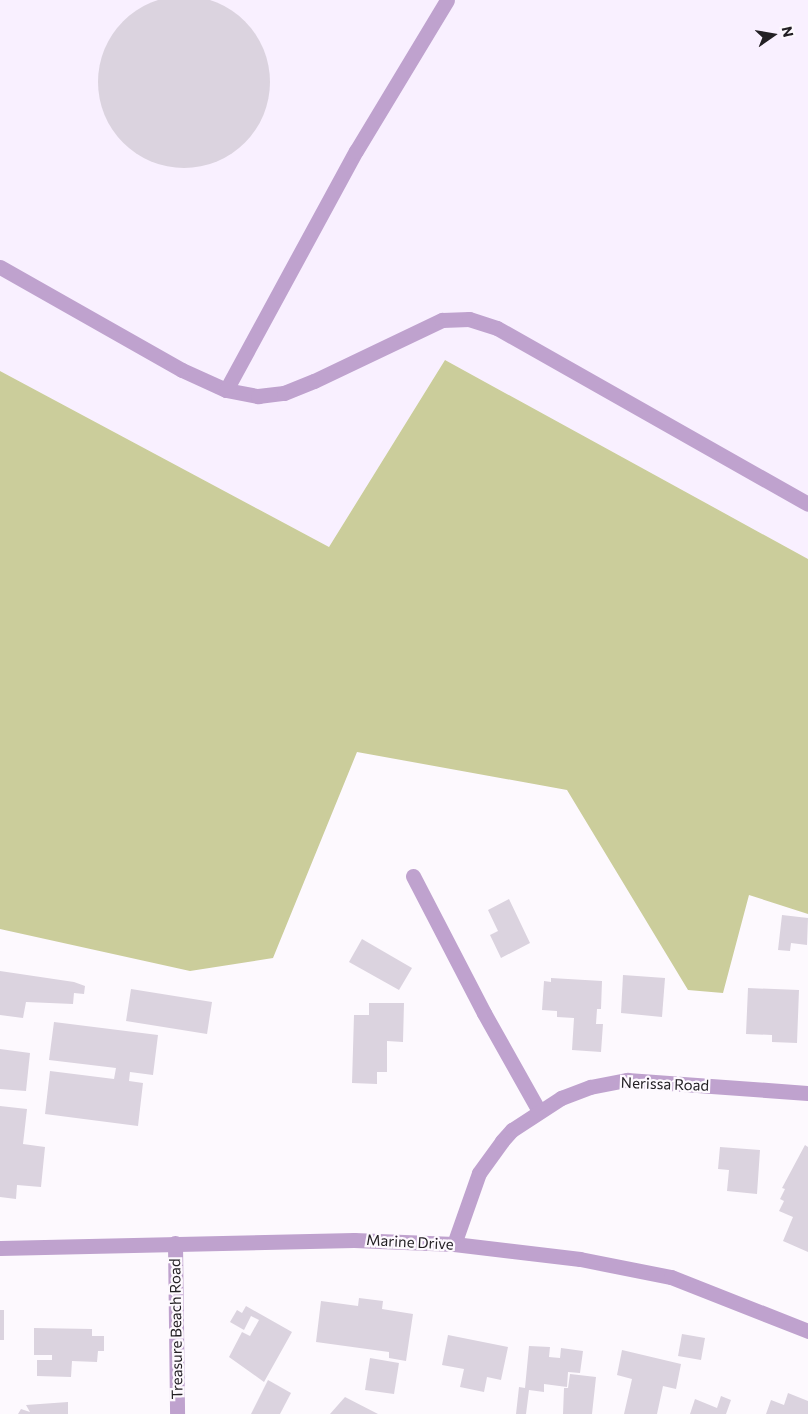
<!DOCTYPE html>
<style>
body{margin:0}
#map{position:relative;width:808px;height:1414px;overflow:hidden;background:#fdf9fe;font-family:Commissioner,sans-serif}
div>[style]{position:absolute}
.built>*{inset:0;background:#f9f0ff}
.green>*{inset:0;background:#cbcd9b}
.building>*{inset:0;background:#dbd3df}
.round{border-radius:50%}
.minor>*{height:15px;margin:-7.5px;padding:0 7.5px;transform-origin:7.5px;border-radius:7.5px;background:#bfa2ce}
span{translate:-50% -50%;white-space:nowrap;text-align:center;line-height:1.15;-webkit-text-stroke:4.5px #fdf9fe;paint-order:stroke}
.street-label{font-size:15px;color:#232024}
.north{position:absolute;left:748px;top:10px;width:50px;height:50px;-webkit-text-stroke:4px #fdf9fe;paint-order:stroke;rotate:77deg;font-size:14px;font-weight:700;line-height:20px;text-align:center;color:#232024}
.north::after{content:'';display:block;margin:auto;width:18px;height:22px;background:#232024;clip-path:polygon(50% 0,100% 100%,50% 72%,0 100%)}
</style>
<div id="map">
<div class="built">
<i style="clip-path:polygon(0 0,808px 0,808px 559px,445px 360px,329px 547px,0 371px)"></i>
</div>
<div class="green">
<i style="clip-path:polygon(445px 360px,808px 559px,808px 914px,749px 895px,723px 993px,688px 990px,567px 790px,357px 752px,273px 958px,190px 971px,0 929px,0 371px,329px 547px)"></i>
</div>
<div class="building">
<i class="round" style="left:98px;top:-4px;width:172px;height:172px"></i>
<i style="clip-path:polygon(509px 899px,530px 943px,501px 958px,490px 935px,498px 931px,488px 910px)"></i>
<i style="clip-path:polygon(782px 915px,808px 918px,807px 945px,791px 943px,790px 951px,778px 950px)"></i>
<i style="clip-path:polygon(362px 939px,412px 968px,399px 990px,349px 962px)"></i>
<i style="clip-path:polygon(0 971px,74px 982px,85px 986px,84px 994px,74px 993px,73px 1004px,26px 1002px,23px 1018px,0 1015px)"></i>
<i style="clip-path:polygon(623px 975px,665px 978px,662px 1017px,621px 1013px)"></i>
<i style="clip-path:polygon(551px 978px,602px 981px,601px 1009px,597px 1009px,596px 1024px,603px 1024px,601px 1052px,572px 1050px,574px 1018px,557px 1017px,557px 1011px,542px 1010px,544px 981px,551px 982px)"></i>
<i style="clip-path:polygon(748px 988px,799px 990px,797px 1043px,772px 1042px,772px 1035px,746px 1034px)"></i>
<i style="clip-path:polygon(131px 989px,212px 1002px,207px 1034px,126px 1021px)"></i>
<i style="clip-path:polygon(369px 1003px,404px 1003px,403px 1042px,387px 1041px,387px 1072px,377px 1072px,377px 1084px,352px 1083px,354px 1015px,369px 1015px)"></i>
<i style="clip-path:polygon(54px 1022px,158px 1035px,153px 1075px,130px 1072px,129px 1081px,143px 1083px,138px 1126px,45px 1114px,50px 1071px,114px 1079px,116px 1068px,49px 1060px)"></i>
<i style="clip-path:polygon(0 1049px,30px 1053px,26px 1091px,0 1089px)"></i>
<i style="clip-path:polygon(0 1106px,27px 1109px,23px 1144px,45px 1147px,41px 1187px,17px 1185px,16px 1199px,0 1197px)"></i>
<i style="clip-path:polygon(805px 1145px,808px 1147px,808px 1252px,783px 1241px,793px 1217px,779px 1211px,784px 1201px,780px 1199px,785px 1189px,782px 1188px)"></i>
<i style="clip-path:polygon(720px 1147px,760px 1150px,757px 1194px,727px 1191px,729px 1170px,718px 1169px)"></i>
<i style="clip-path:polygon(359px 1298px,383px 1301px,382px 1309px,413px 1314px,406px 1361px,389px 1358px,389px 1352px,316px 1342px,321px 1301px,358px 1306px)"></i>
<i style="clip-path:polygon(246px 1306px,292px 1332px,264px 1382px,229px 1357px,242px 1332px,250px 1336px,259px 1320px,251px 1316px,244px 1330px,230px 1322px,237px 1310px,242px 1313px)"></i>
<i style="clip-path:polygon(0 1310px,4px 1310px,4px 1340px,0 1340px)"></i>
<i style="clip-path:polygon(34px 1328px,92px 1329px,92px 1336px,104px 1336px,104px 1351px,98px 1351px,97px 1362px,72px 1361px,71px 1377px,37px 1376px,37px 1360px,52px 1360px,52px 1355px,34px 1355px)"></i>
<i style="clip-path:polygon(682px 1334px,705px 1338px,701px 1360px,678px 1356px)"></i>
<i style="clip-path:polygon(448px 1335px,508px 1347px,501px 1380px,487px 1377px,484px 1392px,460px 1387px,464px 1369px,442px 1365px)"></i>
<i style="clip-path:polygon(529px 1346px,550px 1347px,549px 1357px,560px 1358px,561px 1348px,583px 1351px,580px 1373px,568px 1372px,567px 1387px,544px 1384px,544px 1392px,529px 1390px,526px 1414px,516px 1414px,519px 1387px,525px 1388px)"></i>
<i style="clip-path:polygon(622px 1350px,681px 1364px,676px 1389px,663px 1386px,657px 1414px,624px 1414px,632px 1379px,617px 1375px)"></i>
<i style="clip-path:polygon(370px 1358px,399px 1363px,394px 1394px,365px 1390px)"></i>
<i style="clip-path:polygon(570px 1374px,596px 1377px,592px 1414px,563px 1414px,564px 1388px,568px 1388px)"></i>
<i style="clip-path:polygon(268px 1380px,291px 1393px,280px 1414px,251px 1414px)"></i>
<i style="clip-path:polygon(788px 1393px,808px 1401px,808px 1414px,766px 1414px,771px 1400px,784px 1405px)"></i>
<i style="clip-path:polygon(721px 1396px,731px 1400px,726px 1414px,690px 1414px,695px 1399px,717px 1408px)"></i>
<i style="clip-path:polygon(345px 1397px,378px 1414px,330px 1414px)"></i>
<i style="clip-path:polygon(68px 1402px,68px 1414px,18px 1414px,21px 1409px,30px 1412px,26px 1405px)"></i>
</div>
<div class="minor">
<i style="left:0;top:267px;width:209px;rotate:29.5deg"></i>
<i style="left:182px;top:370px;width:48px;rotate:24.4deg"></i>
<i style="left:226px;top:390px;width:33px;rotate:11deg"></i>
<i style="left:258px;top:396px;width:26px;rotate:-7deg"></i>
<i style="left:284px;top:393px;width:32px;rotate:-22deg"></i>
<i style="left:314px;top:381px;width:142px;rotate:-25.5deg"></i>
<i style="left:442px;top:320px;width:27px;rotate:-2deg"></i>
<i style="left:469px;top:319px;width:29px;rotate:18deg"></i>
<i style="left:497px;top:328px;width:357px;rotate:29.5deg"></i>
<i style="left:226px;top:390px;width:272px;rotate:-61.5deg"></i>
<i style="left:356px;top:151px;width:176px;rotate:-58.9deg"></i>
<i style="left:413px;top:876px;width:154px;rotate:62.6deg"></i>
<i style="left:484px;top:1013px;width:112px;rotate:60.7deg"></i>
<i style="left:175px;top:1243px;width:171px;rotate:89.3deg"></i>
<i style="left:454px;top:1244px;width:75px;rotate:-70.6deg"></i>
<i style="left:479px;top:1173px;width:39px;rotate:-54deg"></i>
<i style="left:502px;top:1141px;width:15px;rotate:-48deg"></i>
<i style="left:512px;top:1130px;width:59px;rotate:-33.1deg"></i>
<i style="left:561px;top:1098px;width:31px;rotate:-21deg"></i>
<i style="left:590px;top:1087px;width:38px;rotate:-11deg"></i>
<i style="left:627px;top:1080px;width:181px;rotate:4.1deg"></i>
<i style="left:0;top:1248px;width:354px;rotate:-1.3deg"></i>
<i style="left:354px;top:1240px;width:100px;rotate:2.3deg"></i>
<i style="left:454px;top:1244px;width:127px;rotate:6.8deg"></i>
<i style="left:580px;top:1259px;width:93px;rotate:11.2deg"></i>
<i style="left:671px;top:1277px;width:147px;rotate:21.5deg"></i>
</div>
<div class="street-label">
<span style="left:665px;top:1084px;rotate:2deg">Nerissa Road</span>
<span style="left:410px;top:1242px;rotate:3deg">Marine Drive</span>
<span style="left:176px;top:1329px;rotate:-91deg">Treasure Beach Road</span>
</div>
<div class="north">N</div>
</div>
